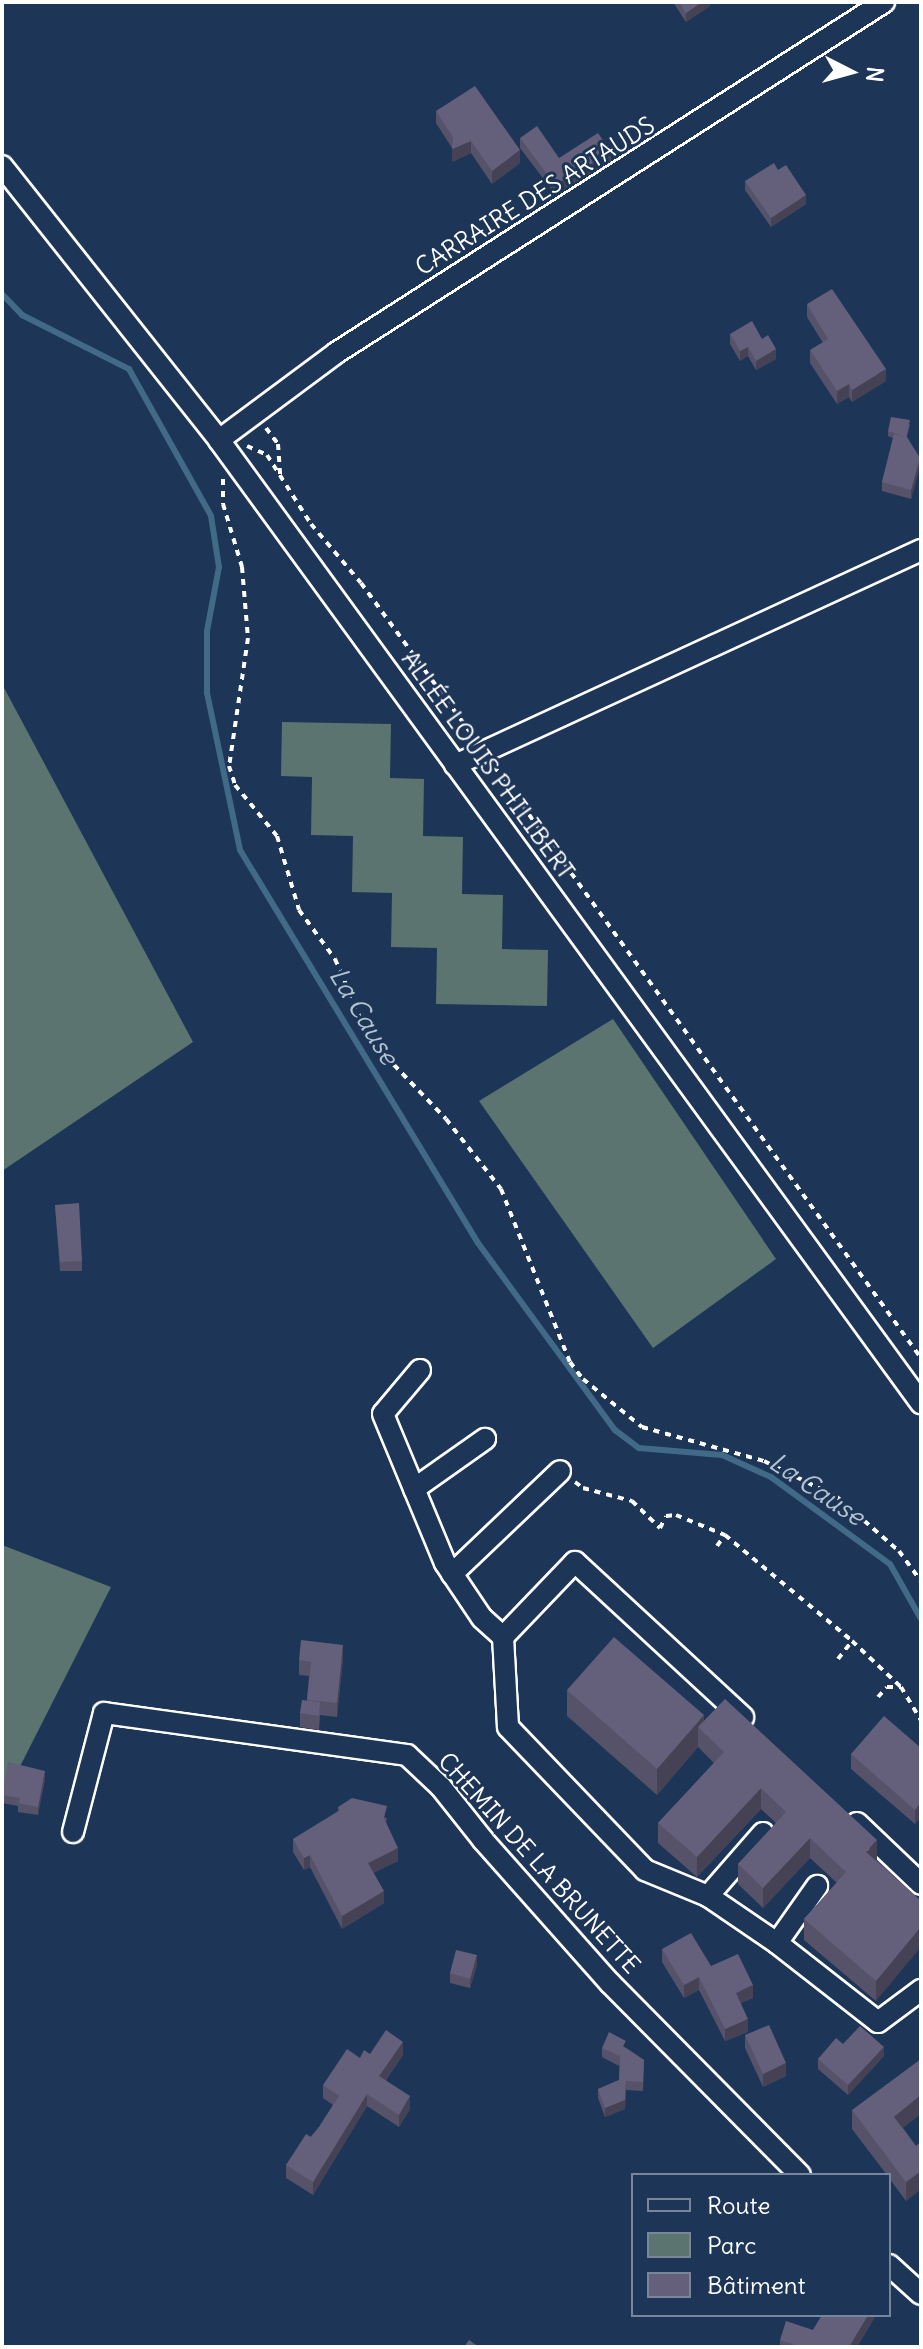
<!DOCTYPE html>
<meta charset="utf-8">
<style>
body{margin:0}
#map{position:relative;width:923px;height:2349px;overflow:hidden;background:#1d3557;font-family:Delius,sans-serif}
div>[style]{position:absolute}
.green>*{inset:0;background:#5b7470}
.stream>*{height:6px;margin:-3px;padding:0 3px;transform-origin:3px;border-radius:3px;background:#406a88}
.path>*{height:4px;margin-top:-2px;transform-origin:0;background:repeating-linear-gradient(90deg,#fff 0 6px,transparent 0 12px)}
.roads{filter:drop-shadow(2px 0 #fff) drop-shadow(-2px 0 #fff) drop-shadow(0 2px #fff) drop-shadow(0 -2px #fff)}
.minor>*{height:20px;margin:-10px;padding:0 10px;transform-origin:10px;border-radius:10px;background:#1d3557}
.wall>*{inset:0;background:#56526a}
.shaded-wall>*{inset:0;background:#464256}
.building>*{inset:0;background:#645f7b}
span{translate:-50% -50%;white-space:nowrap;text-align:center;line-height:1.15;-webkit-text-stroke:6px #1d3557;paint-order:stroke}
.street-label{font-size:24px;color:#fff}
.water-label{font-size:26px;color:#b3c3cf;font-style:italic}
.frame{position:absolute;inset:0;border:4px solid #fff;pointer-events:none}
.legend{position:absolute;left:631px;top:2173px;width:260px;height:144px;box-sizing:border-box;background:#1d3557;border:2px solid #77869a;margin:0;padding:10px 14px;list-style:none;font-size:24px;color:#fff}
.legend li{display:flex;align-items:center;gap:16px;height:40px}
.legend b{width:40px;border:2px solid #77869a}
.north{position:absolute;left:811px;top:32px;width:80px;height:80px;-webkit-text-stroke:6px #1d3557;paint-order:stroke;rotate:96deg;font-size:22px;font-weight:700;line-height:32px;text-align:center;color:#fff}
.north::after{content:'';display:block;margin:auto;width:28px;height:36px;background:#fff;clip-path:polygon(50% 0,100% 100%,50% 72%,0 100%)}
</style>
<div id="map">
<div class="green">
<i style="clip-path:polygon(2px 684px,193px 1042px,2px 1171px)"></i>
<i style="clip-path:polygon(282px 722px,391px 724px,390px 778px,424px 779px,423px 836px,463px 837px,462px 894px,503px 895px,502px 949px,548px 950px,547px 1006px,436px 1004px,437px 948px,391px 947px,392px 893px,352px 892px,353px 836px,311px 835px,312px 777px,281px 776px)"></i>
<i style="clip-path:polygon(613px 1019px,776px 1259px,653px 1348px,479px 1101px)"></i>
<i style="clip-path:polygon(2px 1545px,111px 1587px,2px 1802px)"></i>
</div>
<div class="stream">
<i style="left:2px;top:294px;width:29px;rotate:46deg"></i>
<i style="left:22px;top:315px;width:120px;rotate:26.8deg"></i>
<i style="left:129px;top:369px;width:168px;rotate:60.8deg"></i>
<i style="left:211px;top:516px;width:52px;rotate:81.1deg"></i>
<i style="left:219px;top:567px;width:65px;rotate:100.6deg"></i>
<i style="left:207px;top:631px;width:62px;rotate:90deg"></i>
<i style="left:207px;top:693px;width:160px;rotate:78.1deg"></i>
<i style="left:240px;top:850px;width:459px;rotate:58.8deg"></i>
<i style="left:478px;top:1243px;width:232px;rotate:53.8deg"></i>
<i style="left:615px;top:1430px;width:30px;rotate:37deg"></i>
<i style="left:639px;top:1448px;width:83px;rotate:4.8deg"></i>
<i style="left:722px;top:1455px;width:54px;rotate:24.2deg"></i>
<i style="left:771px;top:1477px;width:147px;rotate:36.2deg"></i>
<i style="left:890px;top:1564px;width:63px;rotate:60.6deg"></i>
</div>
<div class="path">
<i style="left:266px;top:428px;width:20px;rotate:53deg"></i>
<i style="left:278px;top:444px;width:31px;rotate:86deg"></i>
<i style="left:247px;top:446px;width:22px;rotate:24deg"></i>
<i style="left:267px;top:455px;width:82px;rotate:57.5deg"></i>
<i style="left:311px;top:524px;width:77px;rotate:49.7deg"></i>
<i style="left:361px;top:583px;width:190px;rotate:53.8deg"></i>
<i style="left:223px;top:479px;width:25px;rotate:90deg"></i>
<i style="left:223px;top:504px;width:66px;rotate:73.2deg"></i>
<i style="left:242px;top:567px;width:71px;rotate:85.2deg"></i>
<i style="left:248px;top:638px;width:129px;rotate:98.4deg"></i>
<i style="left:229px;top:766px;width:20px;rotate:72deg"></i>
<i style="left:235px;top:785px;width:66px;rotate:50.5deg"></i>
<i style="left:277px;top:836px;width:77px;rotate:73.4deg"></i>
<i style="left:299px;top:910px;width:61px;rotate:53.7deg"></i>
<i style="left:335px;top:959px;width:87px;rotate:67deg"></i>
<i style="left:369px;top:1039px;width:111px;rotate:46.1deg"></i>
<i style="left:446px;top:1119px;width:89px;rotate:51.8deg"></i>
<i style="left:501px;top:1189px;width:186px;rotate:68.3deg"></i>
<i style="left:570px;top:1362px;width:21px;rotate:53deg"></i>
<i style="left:583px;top:1379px;width:76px;rotate:39.1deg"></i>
<i style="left:642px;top:1427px;width:127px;rotate:15.6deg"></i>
<i style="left:764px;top:1461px;width:81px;rotate:26.3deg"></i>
<i style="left:837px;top:1497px;width:82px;rotate:41.1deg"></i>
<i style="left:899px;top:1551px;width:37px;rotate:54deg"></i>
<i style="left:494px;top:766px;width:730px;rotate:54.2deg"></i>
<i style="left:575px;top:1482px;width:10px;rotate:37deg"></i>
<i style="left:583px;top:1488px;width:51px;rotate:14.9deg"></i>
<i style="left:632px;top:1501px;width:39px;rotate:44deg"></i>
<i style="left:660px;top:1528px;width:13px;rotate:-63deg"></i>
<i style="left:666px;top:1516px;width:10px;rotate:-6deg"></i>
<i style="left:676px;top:1515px;width:53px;rotate:22.2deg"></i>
<i style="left:717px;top:1546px;width:14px;rotate:-54deg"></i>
<i style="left:725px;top:1535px;width:165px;rotate:39.8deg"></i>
<i style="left:838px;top:1659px;width:23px;rotate:-52deg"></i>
<i style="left:852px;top:1641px;width:67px;rotate:43.2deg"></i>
<i style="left:878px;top:1697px;width:13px;rotate:-48deg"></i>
<i style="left:887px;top:1687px;width:14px"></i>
<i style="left:901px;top:1687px;width:39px;rotate:59deg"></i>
</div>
<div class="roads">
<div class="minor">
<i style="left:2px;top:166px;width:350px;rotate:51.6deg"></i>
<i style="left:219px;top:440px;width:1192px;rotate:53.91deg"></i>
<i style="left:219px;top:440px;width:146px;rotate:-36.6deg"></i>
<i style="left:336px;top:353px;width:651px;rotate:-32.64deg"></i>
<i style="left:455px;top:765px;width:513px;rotate:-24.77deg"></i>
<i style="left:420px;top:1370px;width:57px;rotate:130.1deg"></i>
<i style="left:383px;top:1414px;width:161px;rotate:67.4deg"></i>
<i style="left:445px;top:1563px;width:66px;rotate:56.1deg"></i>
<i style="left:482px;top:1618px;width:28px;rotate:42deg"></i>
<i style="left:503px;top:1637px;width:90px;rotate:86.8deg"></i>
<i style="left:508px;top:1727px;width:198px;rotate:46.2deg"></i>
<i style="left:645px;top:1870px;width:68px;rotate:22.4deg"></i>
<i style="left:414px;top:1489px;width:87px;rotate:-35.2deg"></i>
<i style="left:452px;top:1574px;width:149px;rotate:-43.6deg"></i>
<i style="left:503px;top:1637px;width:104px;rotate:-46.2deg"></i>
<i style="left:575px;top:1562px;width:229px;rotate:42.7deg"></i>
<i style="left:857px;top:1823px;width:88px;rotate:43.6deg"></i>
<i style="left:73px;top:1832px;width:123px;rotate:-75.4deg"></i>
<i style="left:104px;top:1713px;width:306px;rotate:7.9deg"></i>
<i style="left:407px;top:1755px;width:47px;rotate:43.3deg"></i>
<i style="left:441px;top:1787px;width:68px;rotate:51.6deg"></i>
<i style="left:483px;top:1840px;width:191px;rotate:48.4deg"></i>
<i style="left:610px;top:1983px;width:270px;rotate:45.3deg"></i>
<i style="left:763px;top:1833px;width:84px;rotate:131.1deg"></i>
<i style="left:708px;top:1896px;width:83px;rotate:34.3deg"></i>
<i style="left:777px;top:1943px;width:128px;rotate:38deg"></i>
<i style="left:878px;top:2022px;width:54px;rotate:-36.7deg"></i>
<i style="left:777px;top:1943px;width:70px;rotate:-54.9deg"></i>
<i style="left:889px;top:2265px;width:43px;rotate:42.2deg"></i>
</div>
</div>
<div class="wall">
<i style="clip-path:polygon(673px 2px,710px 2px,710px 6px,686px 22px)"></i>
<i style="clip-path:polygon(436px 111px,520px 163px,492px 184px,471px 153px,452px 162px,452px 148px,436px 123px)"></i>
<i style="clip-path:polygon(520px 138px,559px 158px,611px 161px,555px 194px,520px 148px)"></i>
<i style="clip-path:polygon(778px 170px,806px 204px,771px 227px,745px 190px,745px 181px)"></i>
<i style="clip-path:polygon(807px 304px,886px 381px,852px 402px,849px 397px,837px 404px,810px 363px,810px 350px,823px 343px,807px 317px)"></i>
<i style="clip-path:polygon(730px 334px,762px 339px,776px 359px,756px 370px,748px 356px,740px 361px,730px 344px)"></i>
<i style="clip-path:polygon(910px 424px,907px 437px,920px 466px,911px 499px,882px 491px,882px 482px,893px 438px,888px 436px,888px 431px)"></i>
<i style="clip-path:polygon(55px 1205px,82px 1261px,82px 1271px,60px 1271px)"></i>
<i style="clip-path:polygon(343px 1659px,337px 1717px,320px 1715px,319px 1730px,300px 1727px,300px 1713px,307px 1700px,309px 1676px,299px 1675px,299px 1660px)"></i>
<i style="clip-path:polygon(567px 1690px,704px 1721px,877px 1860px,921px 1901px,876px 2001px,804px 1940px,804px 1919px,837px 1883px,810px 1858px,763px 1908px,738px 1884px,738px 1864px,776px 1823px,761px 1809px,697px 1877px,658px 1843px,658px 1823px,714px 1763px,698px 1747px,657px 1795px,567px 1716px)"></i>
<i style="clip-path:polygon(921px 1748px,921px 1817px,915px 1824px,851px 1769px,851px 1754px)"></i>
<i style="clip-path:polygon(45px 1779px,38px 1815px,18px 1812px,18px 1806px,2px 1803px,2px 1792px)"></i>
<i style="clip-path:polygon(338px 1807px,387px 1818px,386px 1822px,398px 1861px,373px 1873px,384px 1903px,342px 1929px,310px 1867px,304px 1870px,293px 1852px,293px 1839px,338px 1812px)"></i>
<i style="clip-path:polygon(662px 1949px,753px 1998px,741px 2003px,748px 2032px,725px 2041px,699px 1990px,684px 1998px,662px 1962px)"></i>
<i style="clip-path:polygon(477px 1965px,470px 1988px,450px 1983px,450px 1973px)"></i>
<i style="clip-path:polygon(745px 2035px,786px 2076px,763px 2087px,745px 2048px)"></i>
<i style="clip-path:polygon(843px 2044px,884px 2056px,848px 2095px,818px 2069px,818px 2059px)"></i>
<i style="clip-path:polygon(602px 2048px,626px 2048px,644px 2060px,643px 2091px,626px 2090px,625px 2109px,605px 2117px,598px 2098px,598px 2089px,619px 2080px,620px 2064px,619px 2066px,602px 2057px)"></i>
<i style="clip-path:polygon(370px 2054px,403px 2055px,386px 2080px,410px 2109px,399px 2127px,367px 2106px,313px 2195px,286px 2178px,286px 2165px,319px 2127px,333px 2105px,323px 2098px,323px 2085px,360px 2058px)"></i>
<i style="clip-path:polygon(852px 2110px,903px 2128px,916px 2146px,921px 2142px,921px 2189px,906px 2201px,889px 2178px,889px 2175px,887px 2175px,852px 2129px)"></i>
<i style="clip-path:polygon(822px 2315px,876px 2315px,857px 2347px,780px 2347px,780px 2340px,813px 2330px)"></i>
</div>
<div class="shaded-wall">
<i style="clip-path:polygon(702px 2px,710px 2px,710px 6px,686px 22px,686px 13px)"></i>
<i style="clip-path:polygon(471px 141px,471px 153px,452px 162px,452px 149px)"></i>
<i style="clip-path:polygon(520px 150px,520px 163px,492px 184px,492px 171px)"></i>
<i style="clip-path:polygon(611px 152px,611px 161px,555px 194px,555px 185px)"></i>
<i style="clip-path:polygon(806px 195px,806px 204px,771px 227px,771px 218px)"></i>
<i style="clip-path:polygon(748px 347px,748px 356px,740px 361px,740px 351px)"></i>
<i style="clip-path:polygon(776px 349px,776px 359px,756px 370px,756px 361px)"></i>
<i style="clip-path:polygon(886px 369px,886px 381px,852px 402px,852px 390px)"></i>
<i style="clip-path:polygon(849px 384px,849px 397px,837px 404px,837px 391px)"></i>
<i style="clip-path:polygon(920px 458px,920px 466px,911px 499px,911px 490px)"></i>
<i style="clip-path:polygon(343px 1645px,343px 1659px,337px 1717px,337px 1703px)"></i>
<i style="clip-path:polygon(704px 1715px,704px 1732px,698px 1727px,698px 1747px,657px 1795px,657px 1769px)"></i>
<i style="clip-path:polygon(45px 1771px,45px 1779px,38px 1815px,38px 1807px)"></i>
<i style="clip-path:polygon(761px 1788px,761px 1809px,697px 1877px,697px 1857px)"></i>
<i style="clip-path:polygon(921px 1802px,921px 1817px,915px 1824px,915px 1810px)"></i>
<i style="clip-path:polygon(810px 1838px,810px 1858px,763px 1908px,763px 1888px)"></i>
<i style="clip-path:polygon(877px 1840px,877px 1860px,866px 1872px,866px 1852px)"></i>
<i style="clip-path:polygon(398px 1848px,398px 1861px,368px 1875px,368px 1863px)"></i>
<i style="clip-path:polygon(310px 1855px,310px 1867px,304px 1870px,304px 1858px)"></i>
<i style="clip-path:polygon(384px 1891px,384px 1903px,342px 1929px,342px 1916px)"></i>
<i style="clip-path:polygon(921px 1927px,921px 1947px,876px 2001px,876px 1981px)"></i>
<i style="clip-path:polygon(477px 1955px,477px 1965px,470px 1988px,470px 1979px)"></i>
<i style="clip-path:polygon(699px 1977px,699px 1990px,684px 1998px,684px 1985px)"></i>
<i style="clip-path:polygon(753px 1985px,753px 1998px,736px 2005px,736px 1993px)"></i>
<i style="clip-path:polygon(748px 2019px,748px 2032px,725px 2041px,725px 2029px)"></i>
<i style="clip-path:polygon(403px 2042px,403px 2055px,379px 2089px,379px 2076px)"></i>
<i style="clip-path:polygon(884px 2047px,884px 2056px,848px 2095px,848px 2085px)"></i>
<i style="clip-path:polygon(786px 2063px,786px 2076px,763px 2087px,763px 2074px)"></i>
<i style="clip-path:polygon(626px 2081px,625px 2109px,605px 2117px,605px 2108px)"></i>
<i style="clip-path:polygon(367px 2094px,367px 2106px,313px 2195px,313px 2182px)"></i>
<i style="clip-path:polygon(921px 2095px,921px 2114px,894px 2135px,894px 2117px)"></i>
<i style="clip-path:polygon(410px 2096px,410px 2109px,399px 2127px,399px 2115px)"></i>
<i style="clip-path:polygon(921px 2171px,921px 2189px,906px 2201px,906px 2182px)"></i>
<i style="clip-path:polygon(868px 2315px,876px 2315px,857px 2347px,849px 2347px)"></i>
</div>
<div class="building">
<i style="clip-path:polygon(679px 2px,702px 2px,686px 13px)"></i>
<i style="clip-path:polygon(475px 86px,520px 150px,492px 171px,471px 141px,452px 149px,453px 137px,436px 111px)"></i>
<i style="clip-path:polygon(537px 126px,559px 158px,598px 133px,611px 152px,555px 185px,520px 138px)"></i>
<i style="clip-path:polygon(774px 163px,778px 170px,786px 165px,806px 195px,771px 218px,745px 181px)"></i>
<i style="clip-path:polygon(832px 289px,886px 369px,852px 390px,849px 384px,837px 391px,810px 350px,828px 339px,807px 304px)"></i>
<i style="clip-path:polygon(752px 321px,762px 339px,768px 335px,776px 349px,756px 361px,748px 347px,740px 351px,730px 334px)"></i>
<i style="clip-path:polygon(891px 417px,910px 420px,906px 437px,888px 431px)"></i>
<i style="clip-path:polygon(894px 434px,907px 437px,920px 458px,911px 490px,882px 482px)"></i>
<i style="clip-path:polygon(79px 1203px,82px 1261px,60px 1262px,55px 1205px)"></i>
<i style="clip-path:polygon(614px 1637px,704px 1715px,657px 1769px,567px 1690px)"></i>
<i style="clip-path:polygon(301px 1640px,343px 1645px,337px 1703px,307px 1700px,311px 1662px,299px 1660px)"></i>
<i style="clip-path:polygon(725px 1699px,877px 1840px,866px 1852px,921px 1901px,921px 1927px,876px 1981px,804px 1919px,846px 1872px,810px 1838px,763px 1888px,738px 1864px,786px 1812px,761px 1788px,697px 1857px,658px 1823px,724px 1752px,698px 1727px)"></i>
<i style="clip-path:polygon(302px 1700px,320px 1702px,319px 1716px,300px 1713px)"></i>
<i style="clip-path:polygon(884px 1716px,921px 1748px,921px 1802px,915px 1810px,851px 1754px)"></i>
<i style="clip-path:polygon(8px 1762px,45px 1771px,38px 1807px,18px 1803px,20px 1798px,2px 1795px)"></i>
<i style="clip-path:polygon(352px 1798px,387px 1806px,384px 1818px,398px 1848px,368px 1863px,384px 1891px,342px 1916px,310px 1855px,304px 1858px,293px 1839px,340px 1810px,338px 1807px)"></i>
<i style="clip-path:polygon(691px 1933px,711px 1966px,738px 1954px,753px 1985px,736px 1993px,748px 2019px,725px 2029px,699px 1977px,684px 1985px,662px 1949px)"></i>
<i style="clip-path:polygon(456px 1950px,477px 1955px,470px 1979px,450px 1973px)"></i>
<i style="clip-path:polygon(769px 2025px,786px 2063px,763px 2074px,745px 2035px)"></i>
<i style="clip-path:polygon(860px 2026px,884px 2047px,848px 2085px,818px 2059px,836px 2038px,843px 2044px)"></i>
<i style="clip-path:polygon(386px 2030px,403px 2042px,379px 2076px,410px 2096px,399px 2115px,367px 2094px,313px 2182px,286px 2165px,306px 2134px,311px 2137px,319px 2127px,339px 2096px,323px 2085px,347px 2049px,360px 2058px,364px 2050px,370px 2054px)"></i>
<i style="clip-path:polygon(609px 2032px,626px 2041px,623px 2046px,644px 2060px,643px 2082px,626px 2081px,625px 2100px,605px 2108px,598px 2089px,619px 2080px,620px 2053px,619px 2056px,602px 2048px)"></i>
<i style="clip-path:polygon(921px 2059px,921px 2095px,894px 2117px,916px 2146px,921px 2142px,921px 2171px,906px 2182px,852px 2110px)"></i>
<i style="clip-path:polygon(822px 2315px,868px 2315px,849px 2347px,801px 2347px,780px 2340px,786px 2321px,813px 2330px)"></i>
<i style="clip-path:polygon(469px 2340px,479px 2347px,464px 2347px)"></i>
</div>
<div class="street-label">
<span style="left:535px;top:196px;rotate:-32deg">CARRAIRE DES ARTAUDS</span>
<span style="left:488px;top:765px;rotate:54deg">ALLÉE LOUIS PHILIBERT</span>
<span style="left:539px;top:1863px;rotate:48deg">CHEMIN DE LA BRUNETTE</span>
</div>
<div class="water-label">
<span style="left:364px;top:1016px;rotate:59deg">La Cause</span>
<span style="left:817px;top:1489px;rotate:34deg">La Cause</span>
</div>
<div class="frame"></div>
<ul class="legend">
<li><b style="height:10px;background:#1d3557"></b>Route</li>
<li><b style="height:22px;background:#5b7470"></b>Parc</li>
<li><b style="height:22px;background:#645f7b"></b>Bâtiment</li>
</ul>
<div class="north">N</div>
</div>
